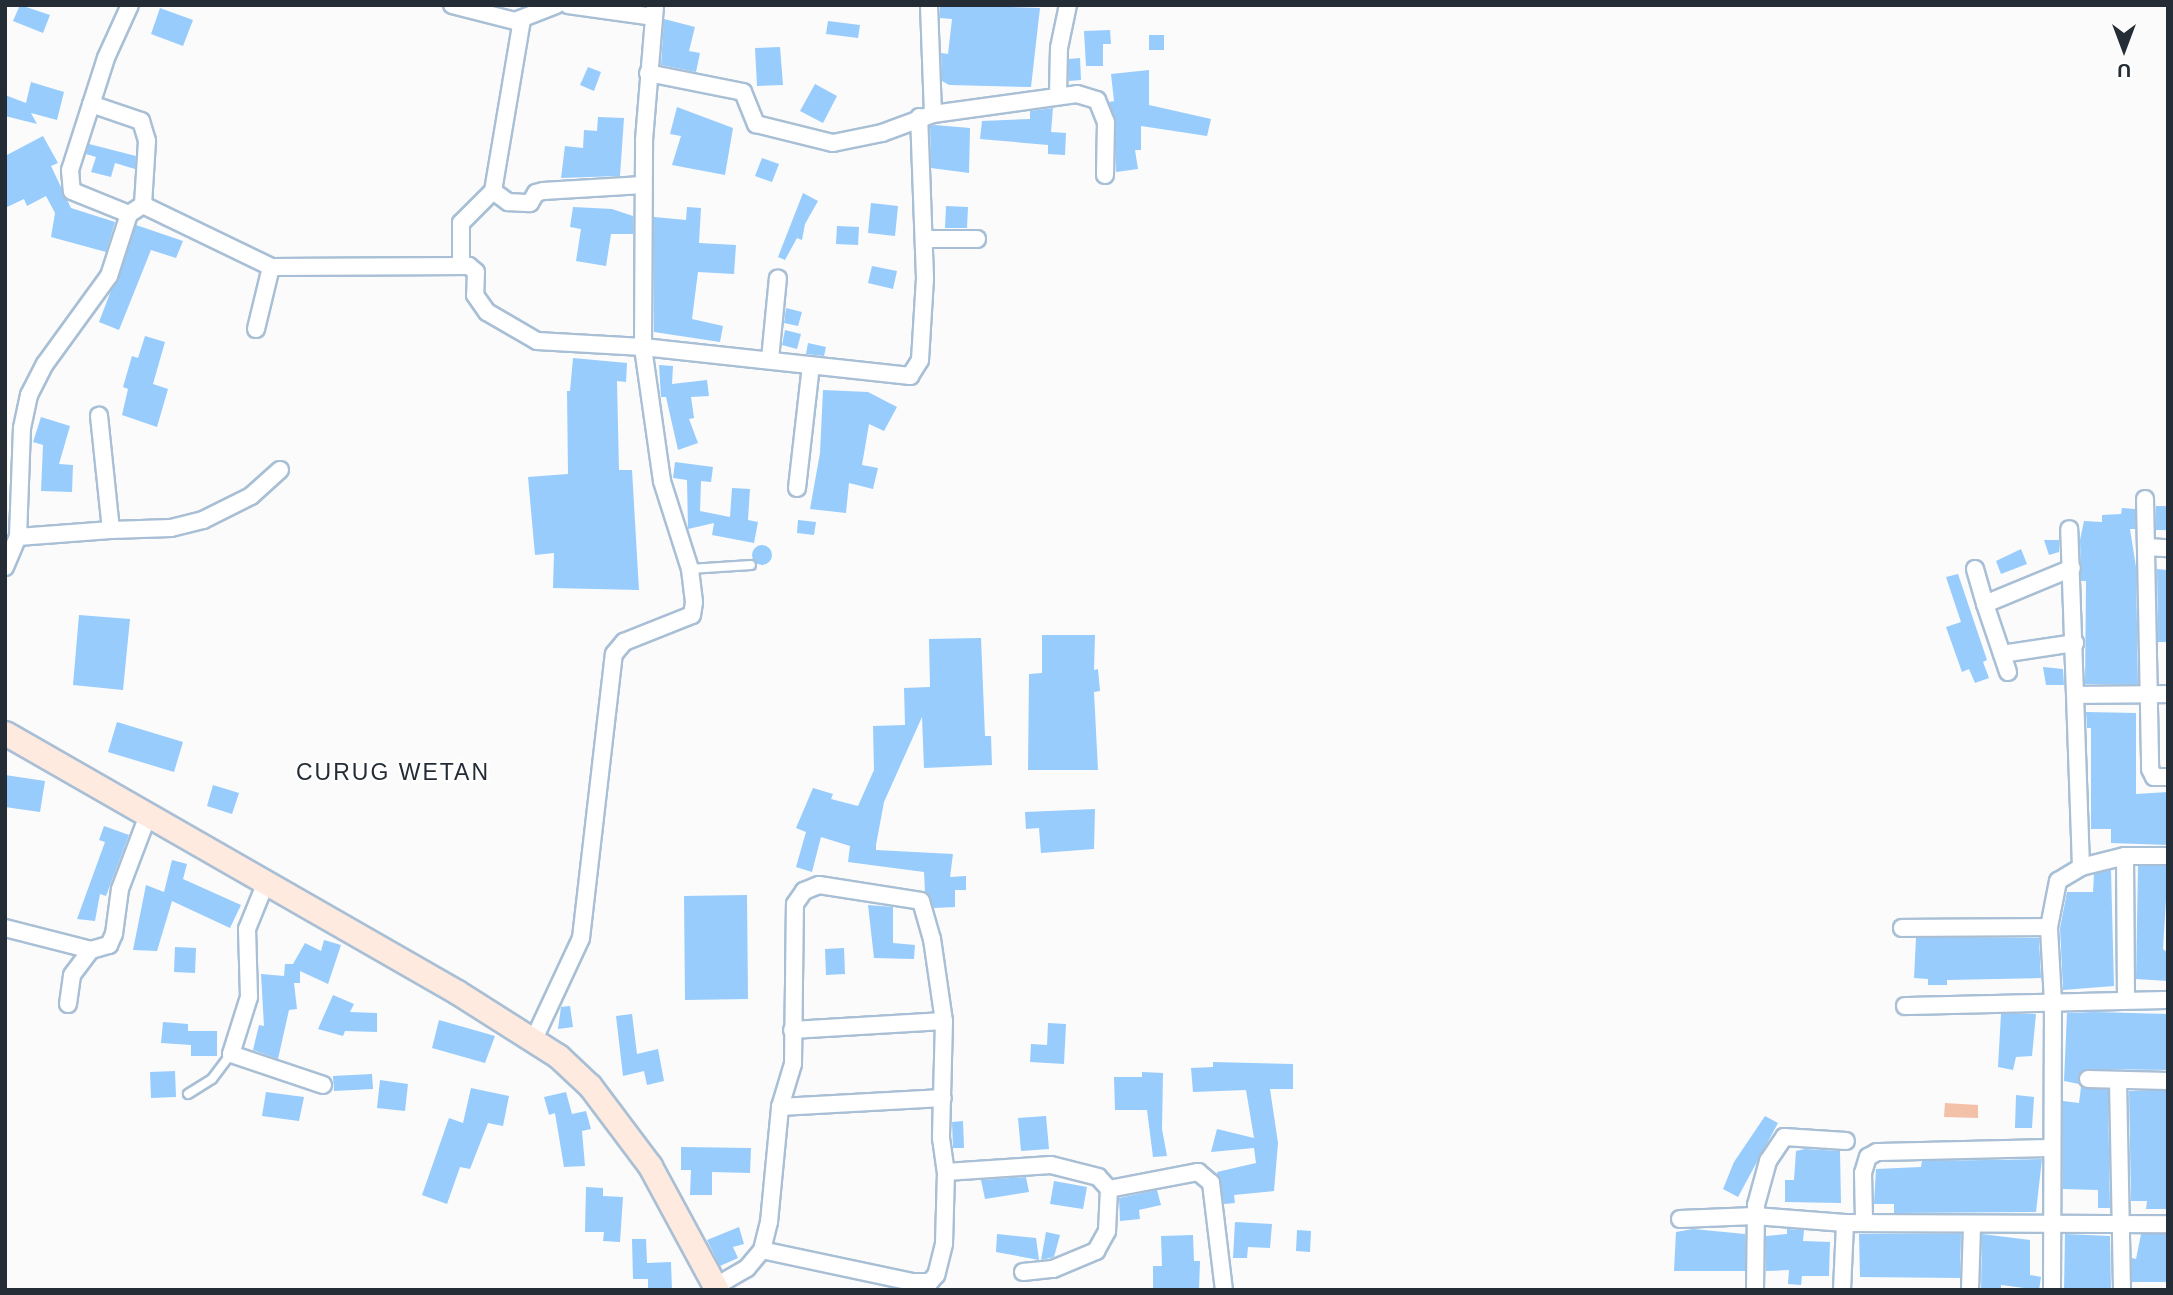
<!DOCTYPE html>
<style>
body{margin:0}
#map{position:relative;width:2173px;height:1295px;overflow:hidden;background:#fbfbfb;font-family:Helvetica,sans-serif}
div>[style]{position:absolute}
.green>*{inset:0;background:#f3c0a8}
.building>*{inset:0;background:#97ccfd}
.round{border-radius:50%}
.roads{filter:drop-shadow(2px 0 #a8bfd5) drop-shadow(-2px 0 #a8bfd5) drop-shadow(0 2px #a8bfd5) drop-shadow(0 -2px #a8bfd5)}
.lane>*{height:8px;margin:-4px;padding:0 4px;transform-origin:4px;border-radius:4px;background:#fff}
.street>*{height:16px;margin:-8px;padding:0 8px;transform-origin:8px;border-radius:8px;background:#fff}
.secondary>*{height:23px;margin:-11.5px;padding:0 11.5px;transform-origin:11.5px;border-radius:11.5px;background:#ffeae0}
span{translate:-50% -50%;white-space:nowrap;text-align:center;line-height:1.15;-webkit-text-stroke:5px #fff;paint-order:stroke}
.quarter-label{font-size:23px;color:#242d35;letter-spacing:2px}
.frame{position:absolute;inset:0;border:7px solid #242d35;pointer-events:none}
.north{position:absolute;left:2089px;top:14px;width:70px;height:70px;-webkit-text-stroke:5px #fff;paint-order:stroke;rotate:180deg;font-size:19px;font-weight:700;line-height:28px;text-align:center;color:#242d35}
.north::after{content:'';display:block;margin:auto;width:24px;height:32px;background:#242d35;clip-path:polygon(50% 0,100% 100%,50% 72%,0 100%)}
</style>
<div id="map">
<div class="green">
<i style="clip-path:polygon(1945px 1103px,1978px 1105px,1978px 1118px,1944px 1117px)"></i>
</div>
<div class="building">
<i style="clip-path:polygon(20px 5px,50px 15px,43px 33px,13px 21px)"></i>
<i style="clip-path:polygon(940px 5px,1040px 8px,1031px 87px,949px 85px,942px 81px,941px 53px,948px 54px,952px 19px,940px 18px)"></i>
<i style="clip-path:polygon(160px 8px,193px 20px,183px 46px,151px 34px)"></i>
<i style="clip-path:polygon(664px 19px,695px 27px,689px 51px,700px 53px,696px 72px,661px 65px)"></i>
<i style="clip-path:polygon(828px 21px,860px 25px,858px 38px,826px 34px)"></i>
<i style="clip-path:polygon(1110px 30px,1111px 44px,1103px 44px,1103px 66px,1086px 66px,1084px 31px)"></i>
<i style="clip-path:polygon(1149px 35px,1164px 35px,1164px 50px,1149px 50px)"></i>
<i style="clip-path:polygon(780px 47px,783px 85px,757px 86px,755px 48px)"></i>
<i style="clip-path:polygon(1080px 58px,1081px 80px,1069px 81px,1069px 59px)"></i>
<i style="clip-path:polygon(588px 67px,601px 72px,594px 91px,580px 85px)"></i>
<i style="clip-path:polygon(1149px 70px,1149px 105px,1211px 119px,1207px 136px,1141px 126px,1141px 150px,1135px 150px,1138px 169px,1116px 172px,1116px 122px,1109px 102px,1114px 101px,1111px 74px)"></i>
<i style="clip-path:polygon(31px 82px,64px 92px,57px 120px,31px 113px,37px 124px,5px 116px,5px 95px,26px 103px)"></i>
<i style="clip-path:polygon(815px 84px,837px 96px,823px 123px,800px 111px)"></i>
<i style="clip-path:polygon(677px 107px,733px 128px,725px 175px,672px 165px,681px 136px,670px 134px)"></i>
<i style="clip-path:polygon(1053px 108px,1051px 132px,1066px 133px,1065px 155px,1048px 154px,1048px 145px,980px 139px,982px 121px,1030px 119px,1030px 111px)"></i>
<i style="clip-path:polygon(598px 117px,624px 118px,620px 176px,561px 178px,565px 146px,583px 148px,584px 130px,597px 131px)"></i>
<i style="clip-path:polygon(935px 125px,970px 128px,969px 173px,931px 168px,930px 126px)"></i>
<i style="clip-path:polygon(43px 136px,58px 163px,51px 166px,71px 208px,115px 222px,106px 252px,51px 237px,55px 213px,46px 196px,27px 206px,24px 199px,5px 208px,5px 156px)"></i>
<i style="clip-path:polygon(89px 144px,136px 156px,135px 169px,115px 163px,111px 177px,91px 172px,96px 157px,86px 154px)"></i>
<i style="clip-path:polygon(762px 158px,779px 164px,772px 182px,755px 176px)"></i>
<i style="clip-path:polygon(803px 193px,818px 201px,805px 224px,802px 240px,797px 238px,785px 260px,778px 257px)"></i>
<i style="clip-path:polygon(871px 203px,898px 206px,895px 236px,868px 233px)"></i>
<i style="clip-path:polygon(946px 206px,968px 207px,967px 228px,945px 228px)"></i>
<i style="clip-path:polygon(573px 207px,612px 209px,633px 216px,633px 234px,611px 234px,606px 266px,576px 261px,581px 229px,570px 227px)"></i>
<i style="clip-path:polygon(687px 207px,701px 208px,699px 243px,736px 245px,734px 274px,698px 272px,692px 319px,723px 326px,720px 342px,654px 332px,654px 217px,686px 220px)"></i>
<i style="clip-path:polygon(136px 225px,183px 241px,176px 258px,151px 250px,119px 330px,99px 322px)"></i>
<i style="clip-path:polygon(837px 226px,859px 227px,858px 245px,836px 244px)"></i>
<i style="clip-path:polygon(872px 266px,897px 271px,893px 289px,868px 283px)"></i>
<i style="clip-path:polygon(786px 308px,802px 312px,798px 326px,784px 323px)"></i>
<i style="clip-path:polygon(785px 330px,801px 334px,797px 349px,782px 345px)"></i>
<i style="clip-path:polygon(145px 336px,165px 342px,153px 384px,168px 389px,157px 427px,122px 415px,128px 389px,123px 387px,132px 356px,138px 358px)"></i>
<i style="clip-path:polygon(808px 343px,826px 347px,824px 356px,806px 354px)"></i>
<i style="clip-path:polygon(573px 358px,627px 363px,626px 382px,617px 381px,619px 470px,632px 470px,639px 590px,553px 588px,554px 553px,535px 555px,528px 477px,568px 474px,567px 391px,570px 391px)"></i>
<i style="clip-path:polygon(659px 365px,673px 366px,672px 384px,707px 380px,709px 396px,691px 397px,694px 418px,689px 419px,698px 443px,678px 450px,666px 397px,661px 397px)"></i>
<i style="clip-path:polygon(823px 390px,868px 392px,897px 407px,884px 431px,869px 424px,862px 465px,878px 468px,873px 489px,849px 483px,846px 513px,810px 509px,820px 453px)"></i>
<i style="clip-path:polygon(41px 417px,70px 426px,59px 464px,73px 465px,72px 492px,41px 491px,43px 445px,33px 442px)"></i>
<i style="clip-path:polygon(675px 462px,713px 467px,711px 482px,701px 481px,700px 511px,730px 517px,732px 488px,750px 489px,748px 520px,758px 522px,754px 543px,712px 535px,714px 523px,688px 529px,687px 480px,673px 478px)"></i>
<i style="clip-path:polygon(2156px 506px,2168px 506px,2168px 530px,2156px 530px)"></i>
<i style="clip-path:polygon(2122px 508px,2135px 509px,2135px 529px,2130px 529px,2136px 567px,2138px 684px,2085px 684px,2086px 581px,2081px 581px,2080px 540px,2084px 521px,2102px 522px,2102px 515px,2121px 514px)"></i>
<i style="clip-path:polygon(798px 520px,816px 522px,814px 535px,797px 533px)"></i>
<i style="clip-path:polygon(2044px 540px,2059px 540px,2059px 552px,2049px 555px)"></i>
<i class="round" style="left:752px;top:545px;width:20px;height:20px"></i>
<i style="clip-path:polygon(2021px 549px,2027px 564px,2001px 574px,1996px 561px)"></i>
<i style="clip-path:polygon(2157px 569px,2168px 570px,2168px 642px,2158px 642px)"></i>
<i style="clip-path:polygon(1958px 574px,1987px 660px,1983px 662px,1989px 678px,1975px 683px,1969px 669px,1962px 672px,1946px 627px,1961px 622px,1946px 577px)"></i>
<i style="clip-path:polygon(79px 615px,130px 619px,123px 690px,73px 685px)"></i>
<i style="clip-path:polygon(1042px 635px,1095px 635px,1094px 670px,1098px 669px,1100px 691px,1094px 692px,1098px 770px,1028px 770px,1029px 674px,1042px 673px)"></i>
<i style="clip-path:polygon(981px 638px,985px 736px,991px 736px,992px 765px,924px 768px,922px 717px,884px 802px,876px 845px,876px 850px,953px 854px,950px 877px,966px 876px,966px 890px,955px 890px,955px 907px,934px 908px,925px 892px,924px 872px,848px 862px,850px 846px,821px 837px,812px 872px,796px 867px,806px 832px,796px 828px,813px 788px,833px 794px,831px 799px,858px 806px,874px 770px,873px 726px,905px 725px,904px 688px,930px 687px,929px 639px)"></i>
<i style="clip-path:polygon(2043px 667px,2063px 669px,2064px 685px,2046px 685px)"></i>
<i style="clip-path:polygon(2086px 712px,2136px 713px,2136px 794px,2168px 792px,2168px 845px,2111px 843px,2111px 829px,2091px 829px,2091px 728px,2087px 728px)"></i>
<i style="clip-path:polygon(117px 722px,183px 742px,174px 772px,108px 752px)"></i>
<i style="clip-path:polygon(5px 775px,45px 781px,40px 812px,5px 807px)"></i>
<i style="clip-path:polygon(213px 785px,239px 793px,232px 814px,207px 806px)"></i>
<i style="clip-path:polygon(1095px 809px,1094px 849px,1041px 853px,1039px 828px,1026px 829px,1025px 812px)"></i>
<i style="clip-path:polygon(104px 826px,129px 835px,106px 896px,100px 894px,95px 921px,77px 919px,105px 842px,99px 840px)"></i>
<i style="clip-path:polygon(172px 860px,187px 864px,183px 879px,241px 905px,230px 928px,172px 901px,157px 951px,133px 950px,146px 885px,164px 892px)"></i>
<i style="clip-path:polygon(2138px 866px,2168px 866px,2163px 949px,2168px 953px,2168px 981px,2136px 979px)"></i>
<i style="clip-path:polygon(2111px 870px,2114px 986px,2063px 990px,2060px 928px,2067px 892px,2093px 892px,2094px 874px)"></i>
<i style="clip-path:polygon(747px 895px,748px 999px,685px 1000px,684px 896px)"></i>
<i style="clip-path:polygon(868px 905px,893px 907px,893px 943px,915px 945px,914px 959px,874px 958px)"></i>
<i style="clip-path:polygon(1916px 938px,2039px 938px,2041px 978px,1947px 980px,1947px 985px,1928px 985px,1928px 979px,1914px 978px)"></i>
<i style="clip-path:polygon(324px 940px,341px 945px,328px 984px,300px 971px,300px 983px,294px 983px,297px 1009px,289px 1010px,278px 1059px,253px 1050px,259px 1025px,264px 1026px,261px 974px,284px 976px,285px 964px,293px 964px,305px 943px,321px 951px)"></i>
<i style="clip-path:polygon(175px 947px,196px 948px,195px 973px,174px 972px)"></i>
<i style="clip-path:polygon(844px 948px,845px 974px,826px 975px,825px 949px)"></i>
<i style="clip-path:polygon(333px 995px,354px 1004px,350px 1012px,377px 1013px,377px 1032px,345px 1031px,343px 1036px,318px 1029px)"></i>
<i style="clip-path:polygon(570px 1006px,573px 1027px,558px 1029px,561px 1007px)"></i>
<i style="clip-path:polygon(2094px 1012px,2168px 1014px,2168px 1070px,2088px 1069px,2079px 1074px,2079px 1084px,2064px 1081px,2067px 1013px)"></i>
<i style="clip-path:polygon(632px 1014px,637px 1054px,658px 1049px,664px 1081px,647px 1085px,644px 1071px,623px 1076px,616px 1016px)"></i>
<i style="clip-path:polygon(2001px 1014px,2036px 1014px,2032px 1056px,2016px 1057px,2013px 1070px,1998px 1067px)"></i>
<i style="clip-path:polygon(439px 1020px,495px 1036px,485px 1063px,432px 1048px)"></i>
<i style="clip-path:polygon(163px 1022px,188px 1024px,188px 1031px,217px 1031px,217px 1056px,191px 1056px,191px 1045px,161px 1043px)"></i>
<i style="clip-path:polygon(1048px 1023px,1066px 1024px,1064px 1064px,1030px 1062px,1031px 1044px,1047px 1045px)"></i>
<i style="clip-path:polygon(1213px 1062px,1293px 1064px,1293px 1089px,1270px 1089px,1278px 1143px,1274px 1191px,1234px 1195px,1235px 1203px,1224px 1204px,1217px 1172px,1256px 1163px,1254px 1148px,1211px 1152px,1217px 1129px,1254px 1138px,1246px 1090px,1193px 1092px,1191px 1068px,1213px 1067px)"></i>
<i style="clip-path:polygon(175px 1071px,176px 1097px,151px 1098px,150px 1072px)"></i>
<i style="clip-path:polygon(1142px 1072px,1163px 1073px,1162px 1129px,1167px 1156px,1153px 1157px,1147px 1110px,1115px 1110px,1114px 1077px,1142px 1077px)"></i>
<i style="clip-path:polygon(372px 1074px,373px 1089px,334px 1091px,333px 1076px)"></i>
<i style="clip-path:polygon(380px 1080px,408px 1084px,405px 1111px,377px 1108px)"></i>
<i style="clip-path:polygon(2081px 1087px,2108px 1090px,2110px 1208px,2098px 1208px,2098px 1190px,2063px 1189px,2063px 1101px,2079px 1103px)"></i>
<i style="clip-path:polygon(471px 1088px,509px 1096px,503px 1126px,488px 1123px,470px 1169px,460px 1167px,447px 1204px,422px 1195px,449px 1118px,463px 1123px)"></i>
<i style="clip-path:polygon(2129px 1091px,2168px 1091px,2168px 1209px,2146px 1209px,2147px 1201px,2131px 1201px)"></i>
<i style="clip-path:polygon(266px 1092px,304px 1097px,299px 1121px,262px 1116px)"></i>
<i style="clip-path:polygon(566px 1092px,572px 1114px,586px 1111px,591px 1129px,582px 1131px,585px 1166px,564px 1167px,555px 1113px,549px 1115px,544px 1097px)"></i>
<i style="clip-path:polygon(2016px 1095px,2034px 1097px,2032px 1128px,2015px 1128px)"></i>
<i style="clip-path:polygon(1046px 1116px,1049px 1149px,1021px 1151px,1018px 1118px)"></i>
<i style="clip-path:polygon(1765px 1116px,1778px 1123px,1738px 1197px,1723px 1189px,1734px 1162px)"></i>
<i style="clip-path:polygon(963px 1121px,964px 1148px,953px 1148px,952px 1122px)"></i>
<i style="clip-path:polygon(681px 1147px,751px 1148px,750px 1173px,712px 1172px,712px 1195px,690px 1195px,691px 1170px,681px 1170px)"></i>
<i style="clip-path:polygon(1805px 1149px,1840px 1151px,1841px 1203px,1785px 1202px,1785px 1180px,1794px 1180px,1796px 1151px)"></i>
<i style="clip-path:polygon(2042px 1159px,2036px 1212px,1894px 1213px,1894px 1204px,1874px 1204px,1876px 1169px,1921px 1167px,1922px 1161px)"></i>
<i style="clip-path:polygon(1026px 1177px,1029px 1192px,985px 1199px,981px 1180px)"></i>
<i style="clip-path:polygon(1054px 1181px,1087px 1187px,1083px 1209px,1050px 1204px)"></i>
<i style="clip-path:polygon(586px 1187px,603px 1188px,603px 1196px,623px 1197px,620px 1242px,603px 1241px,604px 1232px,585px 1232px)"></i>
<i style="clip-path:polygon(1157px 1190px,1161px 1205px,1139px 1210px,1140px 1219px,1120px 1221px,1119px 1198px)"></i>
<i style="clip-path:polygon(1235px 1222px,1272px 1224px,1270px 1248px,1248px 1247px,1247px 1258px,1233px 1258px)"></i>
<i style="clip-path:polygon(739px 1227px,744px 1244px,733px 1247px,738px 1258px,720px 1266px,707px 1240px)"></i>
<i style="clip-path:polygon(1693px 1229px,1745px 1234px,1745px 1271px,1674px 1271px,1676px 1232px)"></i>
<i style="clip-path:polygon(1787px 1229px,1804px 1230px,1803px 1241px,1830px 1242px,1829px 1276px,1802px 1276px,1801px 1285px,1788px 1284px,1789px 1270px,1766px 1271px,1766px 1236px,1787px 1234px)"></i>
<i style="clip-path:polygon(1297px 1230px,1311px 1231px,1310px 1252px,1296px 1251px)"></i>
<i style="clip-path:polygon(1046px 1232px,1060px 1235px,1054px 1257px,1041px 1260px)"></i>
<i style="clip-path:polygon(997px 1234px,1036px 1238px,1039px 1260px,996px 1252px)"></i>
<i style="clip-path:polygon(1859px 1234px,1961px 1234px,1960px 1278px,1860px 1277px)"></i>
<i style="clip-path:polygon(1982px 1234px,2030px 1240px,2030px 1275px,2041px 1277px,2039px 1290px,2001px 1285px,2001px 1290px,1981px 1290px)"></i>
<i style="clip-path:polygon(2065px 1234px,2110px 1236px,2111px 1290px,2064px 1290px)"></i>
<i style="clip-path:polygon(2141px 1234px,2166px 1234px,2168px 1282px,2132px 1282px,2132px 1258px,2136px 1259px)"></i>
<i style="clip-path:polygon(1193px 1235px,1194px 1261px,1200px 1261px,1199px 1290px,1153px 1290px,1153px 1266px,1162px 1266px,1161px 1236px)"></i>
<i style="clip-path:polygon(632px 1239px,646px 1239px,647px 1263px,671px 1262px,672px 1290px,648px 1290px,648px 1279px,633px 1279px)"></i>
</div>
<div class="roads">
<div class="lane">
<i style="left:690px;top:569px;width:61px;rotate:-3.8deg"></i>
<i style="left:188px;top:1094px;width:28px;rotate:-32deg"></i>
<i style="left:212px;top:1079px;width:31px;rotate:-53deg"></i>
</div>
<div class="street">
<i style="left:130px;top:5px;width:58px;rotate:114.4deg"></i>
<i style="left:106px;top:58px;width:118px;rotate:107.8deg"></i>
<i style="left:70px;top:170px;width:21px;rotate:85deg"></i>
<i style="left:72px;top:191px;width:61px;rotate:22deg"></i>
<i style="left:129px;top:214px;width:17px;rotate:-33deg"></i>
<i style="left:143px;top:205px;width:142px;rotate:25.8deg"></i>
<i style="left:271px;top:267px;width:198px;rotate:-0.3deg"></i>
<i style="left:469px;top:266px;width:9px;rotate:41deg"></i>
<i style="left:476px;top:272px;width:23px;rotate:92deg"></i>
<i style="left:475px;top:295px;width:21px;rotate:55deg"></i>
<i style="left:487px;top:312px;width:58px;rotate:30.1deg"></i>
<i style="left:537px;top:341px;width:106px;rotate:3.2deg"></i>
<i style="left:643px;top:347px;width:269px;rotate:6.2deg"></i>
<i style="left:910px;top:376px;width:19px;rotate:-58deg"></i>
<i style="left:920px;top:360px;width:82px;rotate:-86.5deg"></i>
<i style="left:925px;top:278px;width:161px;rotate:-92.1deg"></i>
<i style="left:452px;top:5px;width:65px;rotate:14.3deg"></i>
<i style="left:515px;top:21px;width:44px;rotate:-21.3deg"></i>
<i style="left:568px;top:5px;width:87px;rotate:7.9deg"></i>
<i style="left:929px;top:5px;width:109px;rotate:87.9deg"></i>
<i style="left:648px;top:73px;width:97px;rotate:11.3deg"></i>
<i style="left:743px;top:92px;width:35px;rotate:68deg"></i>
<i style="left:756px;top:124px;width:79px;rotate:13.9deg"></i>
<i style="left:833px;top:143px;width:50px;rotate:-11.5deg"></i>
<i style="left:882px;top:133px;width:54px;rotate:-20.4deg"></i>
<i style="left:933px;top:114px;width:145px;rotate:-7.9deg"></i>
<i style="left:1077px;top:94px;width:21px;rotate:17deg"></i>
<i style="left:1097px;top:100px;width:24px;rotate:68deg"></i>
<i style="left:1106px;top:122px;width:53px;rotate:91.1deg"></i>
<i style="left:1058px;top:96px;width:48px;rotate:-88.8deg"></i>
<i style="left:1059px;top:48px;width:44px;rotate:-78.2deg"></i>
<i style="left:91px;top:104px;width:53px;rotate:18.8deg"></i>
<i style="left:141px;top:121px;width:21px;rotate:73deg"></i>
<i style="left:147px;top:141px;width:64px;rotate:93.6deg"></i>
<i style="left:493px;top:191px;width:19px;rotate:36deg"></i>
<i style="left:508px;top:202px;width:22px;rotate:3deg"></i>
<i style="left:530px;top:203px;width:12px;rotate:-59deg"></i>
<i style="left:536px;top:193px;width:7px;rotate:-16deg"></i>
<i style="left:543px;top:191px;width:100px;rotate:-3.4deg"></i>
<i style="left:925px;top:239px;width:52px"></i>
<i style="left:461px;top:264px;width:41px;rotate:-90deg"></i>
<i style="left:461px;top:223px;width:45px;rotate:-45deg"></i>
<i style="left:493px;top:191px;width:173px;rotate:-80.4deg"></i>
<i style="left:256px;top:329px;width:64px;rotate:-76.4deg"></i>
<i style="left:770px;top:359px;width:81px;rotate:-84.4deg"></i>
<i style="left:797px;top:488px;width:123px;rotate:-83.5deg"></i>
<i style="left:2145px;top:499px;width:270px;rotate:88.9deg"></i>
<i style="left:2150px;top:769px;width:9px;rotate:63deg"></i>
<i style="left:2154px;top:777px;width:14px"></i>
<i style="left:111px;top:530px;width:60px;rotate:-1.9deg"></i>
<i style="left:171px;top:528px;width:33px;rotate:-14deg"></i>
<i style="left:203px;top:520px;width:54px;rotate:-26.6deg"></i>
<i style="left:251px;top:496px;width:39px;rotate:-42deg"></i>
<i style="left:18px;top:537px;width:93px;rotate:-4.3deg"></i>
<i style="left:111px;top:530px;width:115px;rotate:-96deg"></i>
<i style="left:2146px;top:547px;width:22px;rotate:3deg"></i>
<i style="left:5px;top:567px;width:33px;rotate:-67deg"></i>
<i style="left:18px;top:537px;width:109px;rotate:-87.9deg"></i>
<i style="left:22px;top:428px;width:34px;rotate:-78deg"></i>
<i style="left:29px;top:395px;width:35px;rotate:-63deg"></i>
<i style="left:45px;top:364px;width:109px;rotate:-54deg"></i>
<i style="left:109px;top:276px;width:65px;rotate:-72.1deg"></i>
<i style="left:1975px;top:569px;width:36px;rotate:74deg"></i>
<i style="left:2002px;top:654px;width:74px;rotate:-8.6deg"></i>
<i style="left:2008px;top:672px;width:72px;rotate:-108.7deg"></i>
<i style="left:1985px;top:604px;width:94px;rotate:-22.5deg"></i>
<i style="left:2076px;top:695px;width:92px;rotate:-0.6deg"></i>
<i style="left:2125px;top:856px;width:144px;rotate:89.6deg"></i>
<i style="left:2081px;top:867px;width:45px;rotate:-14deg"></i>
<i style="left:2125px;top:856px;width:43px"></i>
<i style="left:266px;top:882px;width:51px;rotate:112deg"></i>
<i style="left:247px;top:929px;width:68px;rotate:88.3deg"></i>
<i style="left:249px;top:997px;width:60px;rotate:107.5deg"></i>
<i style="left:231px;top:1054px;width:97px;rotate:18.6deg"></i>
<i style="left:5px;top:928px;width:89px;rotate:14.3deg"></i>
<i style="left:1902px;top:928px;width:147px;rotate:-0.4deg"></i>
<i style="left:68px;top:1004px;width:29px;rotate:-82deg"></i>
<i style="left:72px;top:975px;width:31px;rotate:-53deg"></i>
<i style="left:91px;top:950px;width:19px;rotate:-16deg"></i>
<i style="left:109px;top:945px;width:12px;rotate:-66deg"></i>
<i style="left:114px;top:934px;width:45px;rotate:-82.4deg"></i>
<i style="left:120px;top:889px;width:76px;rotate:-69.2deg"></i>
<i style="left:1905px;top:1006px;width:263px;rotate:-1.3deg"></i>
<i style="left:792px;top:1030px;width:152px;rotate:-3.4deg"></i>
<i style="left:534px;top:1039px;width:111px;rotate:-65deg"></i>
<i style="left:581px;top:938px;width:286px;rotate:-83.4deg"></i>
<i style="left:614px;top:654px;width:16px;rotate:-50deg"></i>
<i style="left:624px;top:642px;width:73px;rotate:-21.7deg"></i>
<i style="left:692px;top:615px;width:13px;rotate:-81deg"></i>
<i style="left:694px;top:602px;width:33px;rotate:-97deg"></i>
<i style="left:690px;top:569px;width:92px;rotate:-107.7deg"></i>
<i style="left:662px;top:481px;width:135px;rotate:-98.1deg"></i>
<i style="left:643px;top:347px;width:207px;rotate:-89.7deg"></i>
<i style="left:644px;top:140px;width:135px;rotate:-85.3deg"></i>
<i style="left:2088px;top:1079px;width:80px;rotate:1.4deg"></i>
<i style="left:2118px;top:1080px;width:210px;rotate:88.9deg"></i>
<i style="left:780px;top:1107px;width:163px;rotate:-3.2deg"></i>
<i style="left:946px;top:1172px;width:105px;rotate:-3.8deg"></i>
<i style="left:1051px;top:1165px;width:49px;rotate:14.3deg"></i>
<i style="left:1098px;top:1177px;width:16px;rotate:47deg"></i>
<i style="left:1109px;top:1189px;width:91px;rotate:-10.8deg"></i>
<i style="left:1198px;top:1172px;width:17px;rotate:40deg"></i>
<i style="left:1211px;top:1183px;width:108px;rotate:83.1deg"></i>
<i style="left:1680px;top:1219px;width:75px;rotate:-2.3deg"></i>
<i style="left:1755px;top:1216px;width:90px;rotate:4.4deg"></i>
<i style="left:1864px;top:1220px;width:47px;rotate:-91.2deg"></i>
<i style="left:1863px;top:1173px;width:17px;rotate:-73deg"></i>
<i style="left:1868px;top:1157px;width:10px;rotate:-29deg"></i>
<i style="left:1877px;top:1152px;width:175px;rotate:-1.3deg"></i>
<i style="left:1023px;top:1272px;width:30px;rotate:-6deg"></i>
<i style="left:1053px;top:1269px;width:47px;rotate:-22.7deg"></i>
<i style="left:1096px;top:1251px;width:23px;rotate:-61deg"></i>
<i style="left:1107px;top:1231px;width:42px;rotate:-87.3deg"></i>
<i style="left:716px;top:1286px;width:36px;rotate:-30deg"></i>
<i style="left:747px;top:1268px;width:23px;rotate:-50deg"></i>
<i style="left:762px;top:1250px;width:29px;rotate:-76deg"></i>
<i style="left:769px;top:1222px;width:116px;rotate:-84.5deg"></i>
<i style="left:780px;top:1107px;width:45px;rotate:-73.2deg"></i>
<i style="left:793px;top:1064px;width:160px;rotate:-89.3deg"></i>
<i style="left:795px;top:904px;width:16px;rotate:-55deg"></i>
<i style="left:804px;top:891px;width:16px;rotate:-22deg"></i>
<i style="left:819px;top:885px;width:103px;rotate:8.9deg"></i>
<i style="left:921px;top:901px;width:40px;rotate:74deg"></i>
<i style="left:932px;top:939px;width:83px;rotate:81.7deg"></i>
<i style="left:944px;top:1021px;width:117px;rotate:91.5deg"></i>
<i style="left:941px;top:1138px;width:34px;rotate:82deg"></i>
<i style="left:946px;top:1172px;width:72px;rotate:91.6deg"></i>
<i style="left:944px;top:1244px;width:32px;rotate:104deg"></i>
<i style="left:936px;top:1275px;width:9px;rotate:131deg"></i>
<i style="left:930px;top:1282px;width:18px;rotate:180deg"></i>
<i style="left:912px;top:1282px;width:153px;rotate:-168deg"></i>
<i style="left:1755px;top:1290px;width:85px;rotate:-89.3deg"></i>
<i style="left:1756px;top:1205px;width:46px;rotate:-74.7deg"></i>
<i style="left:1768px;top:1161px;width:29px;rotate:-56deg"></i>
<i style="left:1784px;top:1137px;width:62px;rotate:3.7deg"></i>
<i style="left:1842px;top:1290px;width:67px;rotate:-87.4deg"></i>
<i style="left:1845px;top:1223px;width:323px;rotate:0.2deg"></i>
<i style="left:1970px;top:1290px;width:64px;rotate:-88.2deg"></i>
<i style="left:2052px;top:1290px;width:288px;rotate:-89.8deg"></i>
<i style="left:2053px;top:1002px;width:75px;rotate:-93.1deg"></i>
<i style="left:2049px;top:927px;width:47px;rotate:-78.9deg"></i>
<i style="left:2058px;top:881px;width:27px;rotate:-31deg"></i>
<i style="left:2081px;top:867px;width:338px;rotate:-92deg"></i>
</div>
<div class="secondary">
<i style="left:5px;top:733px;width:521px;rotate:29.81deg"></i>
<i style="left:457px;top:992px;width:120px;rotate:32.4deg"></i>
<i style="left:558px;top:1056px;width:44px;rotate:43.2deg"></i>
<i style="left:590px;top:1086px;width:100px;rotate:53.1deg"></i>
<i style="left:650px;top:1166px;width:141px;rotate:61.6deg"></i>
</div>
</div>
<div class="quarter-label">
<span style="left:393px;top:772px">CURUG WETAN</span>
</div>
<div class="frame"></div>
<div class="north">U</div>
</div>
